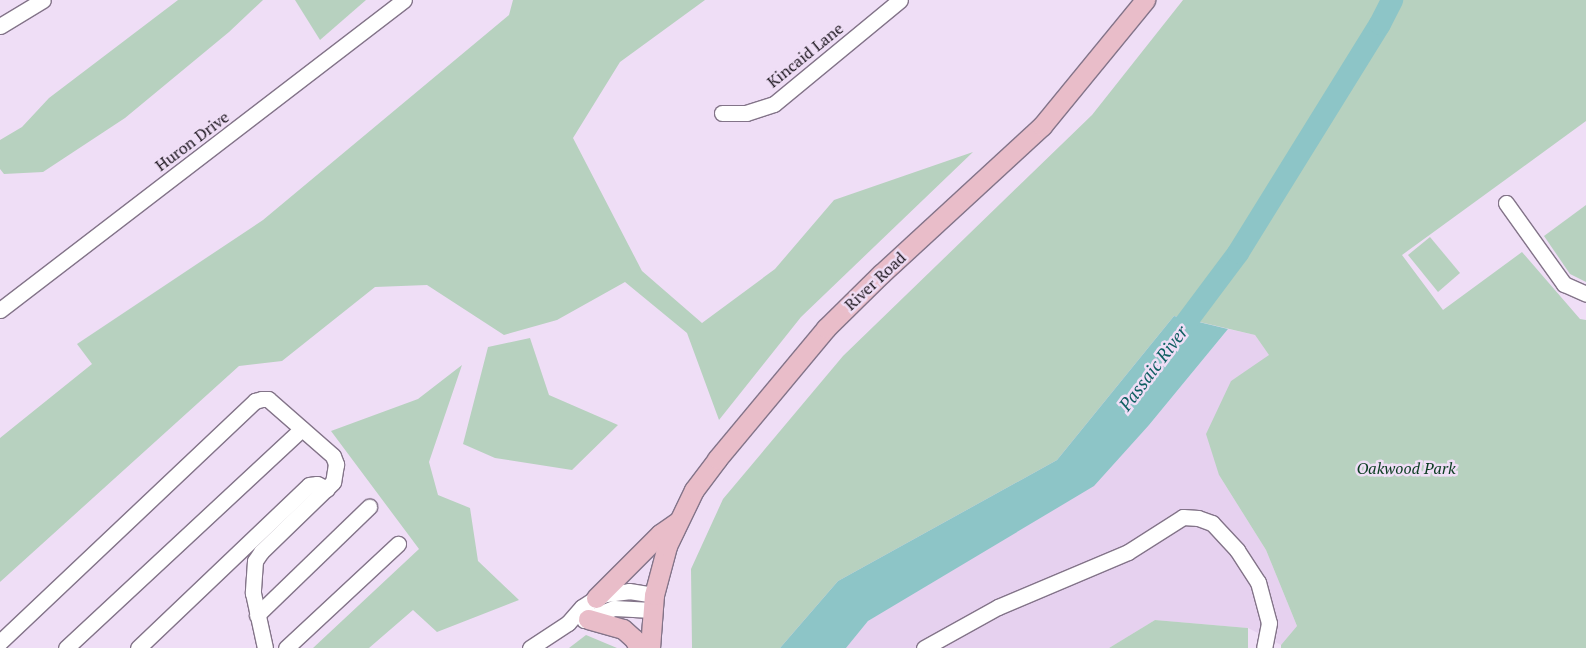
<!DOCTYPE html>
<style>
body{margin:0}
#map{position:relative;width:1586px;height:648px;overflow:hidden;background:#efdef6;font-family:"PT Serif",serif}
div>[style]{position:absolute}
.built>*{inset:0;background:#e6d1ef}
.green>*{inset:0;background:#b7d1bf}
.water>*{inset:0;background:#8dc5c7}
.river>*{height:22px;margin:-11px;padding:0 11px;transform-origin:11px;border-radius:11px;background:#8dc5c7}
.roads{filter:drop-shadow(1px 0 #837489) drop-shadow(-1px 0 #837489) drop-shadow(0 1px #837489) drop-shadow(0 -1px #837489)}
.minor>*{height:15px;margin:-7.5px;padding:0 7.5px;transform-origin:7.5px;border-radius:7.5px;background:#fff}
.major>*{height:19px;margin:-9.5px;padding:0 9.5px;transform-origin:9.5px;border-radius:9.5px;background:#e9bdc9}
span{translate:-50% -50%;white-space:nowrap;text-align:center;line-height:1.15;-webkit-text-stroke:5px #efdef6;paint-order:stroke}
.street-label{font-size:16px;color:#1a141c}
.park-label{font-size:16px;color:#0b3c21;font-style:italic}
.water-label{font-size:18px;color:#105f62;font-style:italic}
</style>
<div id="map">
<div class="built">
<i style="clip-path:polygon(1228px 329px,1255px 335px,1270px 356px,1231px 381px,1219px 475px,1266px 550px,1297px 626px,1281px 645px,1248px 628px,1155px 620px,1109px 648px,846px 648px,868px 621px,1149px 425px)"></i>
</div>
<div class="green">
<i style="clip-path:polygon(178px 0,263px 0,229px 32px,125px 118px,43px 172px,4px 174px,0 169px,0 140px,22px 127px,49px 98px)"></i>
<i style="clip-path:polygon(295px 0,366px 0,320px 40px)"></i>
<i style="clip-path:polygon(513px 0,705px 0,620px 62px,573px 138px,642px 271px,702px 323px,775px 269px,834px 200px,973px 152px,801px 317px,719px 420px,687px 333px,625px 282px,557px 320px,504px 335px,427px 285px,375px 287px,282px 361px,239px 366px,0 582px,0 438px,92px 364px,77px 344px,263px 220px,509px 15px)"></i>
<i style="clip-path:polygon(1183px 0,1586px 0,1586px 121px,1402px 255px,1443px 310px,1522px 252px,1580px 319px,1586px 320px,1586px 648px,1281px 648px,1281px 645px,1297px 626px,1266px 550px,1219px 475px,1206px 434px,1231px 381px,1269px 355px,1255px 335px,1174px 316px,1057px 460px,838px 581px,780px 648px,692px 648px,691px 569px,723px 499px,843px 356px,1092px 115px)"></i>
<i style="clip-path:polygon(1586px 205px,1586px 282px,1570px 274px,1544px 236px)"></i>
<i style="clip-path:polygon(1430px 237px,1460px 273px,1438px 292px,1408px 255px)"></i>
<i style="clip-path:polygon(530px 338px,549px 395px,618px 425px,572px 470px,495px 458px,463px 444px,488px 347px)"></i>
<i style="clip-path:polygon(462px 365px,429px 462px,438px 495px,470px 508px,478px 561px,519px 600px,437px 632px,413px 610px,369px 648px,313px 648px,419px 549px,331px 431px,418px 399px)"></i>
<i style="clip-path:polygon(1155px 620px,1248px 628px,1248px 648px,1109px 648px)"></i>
<i style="clip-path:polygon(586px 635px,617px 648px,569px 648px)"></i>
</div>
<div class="water">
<i style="clip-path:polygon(1174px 316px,1228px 329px,1149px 425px,1094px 486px,868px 621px,846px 648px,780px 648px,838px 581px,1057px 460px)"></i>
</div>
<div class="river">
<i style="left:1170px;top:344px;width:114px;rotate:-53.2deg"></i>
<i style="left:1238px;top:253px;width:269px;rotate:-58.2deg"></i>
<i style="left:1380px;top:24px;width:27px;rotate:-63deg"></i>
</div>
<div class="roads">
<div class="minor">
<i style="left:0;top:26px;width:50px;rotate:-31.2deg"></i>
<i style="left:722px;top:113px;width:24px"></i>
<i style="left:746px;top:113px;width:29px;rotate:-18deg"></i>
<i style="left:774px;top:104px;width:163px;rotate:-39.5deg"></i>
<i style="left:1506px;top:203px;width:100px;rotate:54.4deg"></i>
<i style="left:1564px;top:284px;width:24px;rotate:24deg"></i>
<i style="left:0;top:310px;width:509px;rotate:-37.5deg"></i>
<i style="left:257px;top:615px;width:156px;rotate:-44deg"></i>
<i style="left:584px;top:620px;width:32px;rotate:-22deg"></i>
<i style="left:614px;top:608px;width:38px;rotate:3deg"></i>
<i style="left:0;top:642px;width:351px;rotate:-43.4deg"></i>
<i style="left:255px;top:401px;width:7px;rotate:-16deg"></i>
<i style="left:262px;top:399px;width:6px"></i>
<i style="left:268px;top:399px;width:86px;rotate:41.2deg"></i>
<i style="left:333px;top:456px;width:9px;rotate:69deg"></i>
<i style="left:336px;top:464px;width:18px;rotate:99deg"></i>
<i style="left:333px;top:482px;width:100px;rotate:135.8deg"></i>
<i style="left:261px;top:552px;width:11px;rotate:124deg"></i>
<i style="left:255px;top:561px;width:32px;rotate:94deg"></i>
<i style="left:253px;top:593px;width:56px;rotate:77.7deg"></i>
<i style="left:66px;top:648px;width:322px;rotate:-42.9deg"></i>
<i style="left:138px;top:648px;width:236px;rotate:-43.6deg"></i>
<i style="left:309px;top:485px;width:8px;rotate:-7deg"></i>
<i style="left:317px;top:484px;width:11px;rotate:27deg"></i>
<i style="left:286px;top:648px;width:153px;rotate:-42.9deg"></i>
<i style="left:530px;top:648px;width:45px;rotate:-33.3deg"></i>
<i style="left:568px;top:623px;width:21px;rotate:-49deg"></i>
<i style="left:582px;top:607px;width:17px;rotate:-33deg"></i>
<i style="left:596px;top:598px;width:11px;rotate:-22deg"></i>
<i style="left:606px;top:594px;width:23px;rotate:-7deg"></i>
<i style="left:629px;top:591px;width:25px;rotate:9deg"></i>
<i style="left:924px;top:648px;width:85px;rotate:-29deg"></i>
<i style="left:998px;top:607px;width:141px;rotate:-22.9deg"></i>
<i style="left:1128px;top:552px;width:65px;rotate:-32.5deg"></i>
<i style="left:1183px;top:517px;width:15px;rotate:4deg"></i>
<i style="left:1198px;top:518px;width:15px;rotate:20deg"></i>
<i style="left:1212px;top:523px;width:37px;rotate:47deg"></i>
<i style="left:1237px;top:550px;width:38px;rotate:57deg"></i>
<i style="left:1258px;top:582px;width:42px;rotate:75deg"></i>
<i style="left:1269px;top:623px;width:25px;rotate:101deg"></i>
</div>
<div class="major">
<i style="left:596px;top:598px;width:91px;rotate:-45deg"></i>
<i style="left:660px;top:534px;width:21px;rotate:-35deg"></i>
<i style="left:588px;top:619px;width:36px;rotate:16deg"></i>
<i style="left:623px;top:629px;width:15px;rotate:42deg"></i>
<i style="left:634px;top:639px;width:10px;rotate:61deg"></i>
<i style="left:650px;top:648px;width:53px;rotate:-85.7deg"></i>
<i style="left:654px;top:595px;width:51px;rotate:-75.1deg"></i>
<i style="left:667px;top:546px;width:62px;rotate:-64.3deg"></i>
<i style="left:694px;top:490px;width:39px;rotate:-53deg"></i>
<i style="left:717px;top:459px;width:170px;rotate:-50.2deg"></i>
<i style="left:826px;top:328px;width:77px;rotate:-44.5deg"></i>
<i style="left:881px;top:274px;width:219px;rotate:-42.6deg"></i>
<i style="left:1042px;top:126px;width:163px;rotate:-50.7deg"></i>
</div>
</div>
<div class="street-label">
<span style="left:805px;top:55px;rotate:-39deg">Kincaid Lane</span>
<span style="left:192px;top:141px;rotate:-37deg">Huron Drive</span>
<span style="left:875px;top:281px;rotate:-43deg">River Road</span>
</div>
<div class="park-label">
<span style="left:1406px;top:468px">Oakwood Park</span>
</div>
<div class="water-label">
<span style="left:1153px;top:368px;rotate:-53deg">Passaic River</span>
</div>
</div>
